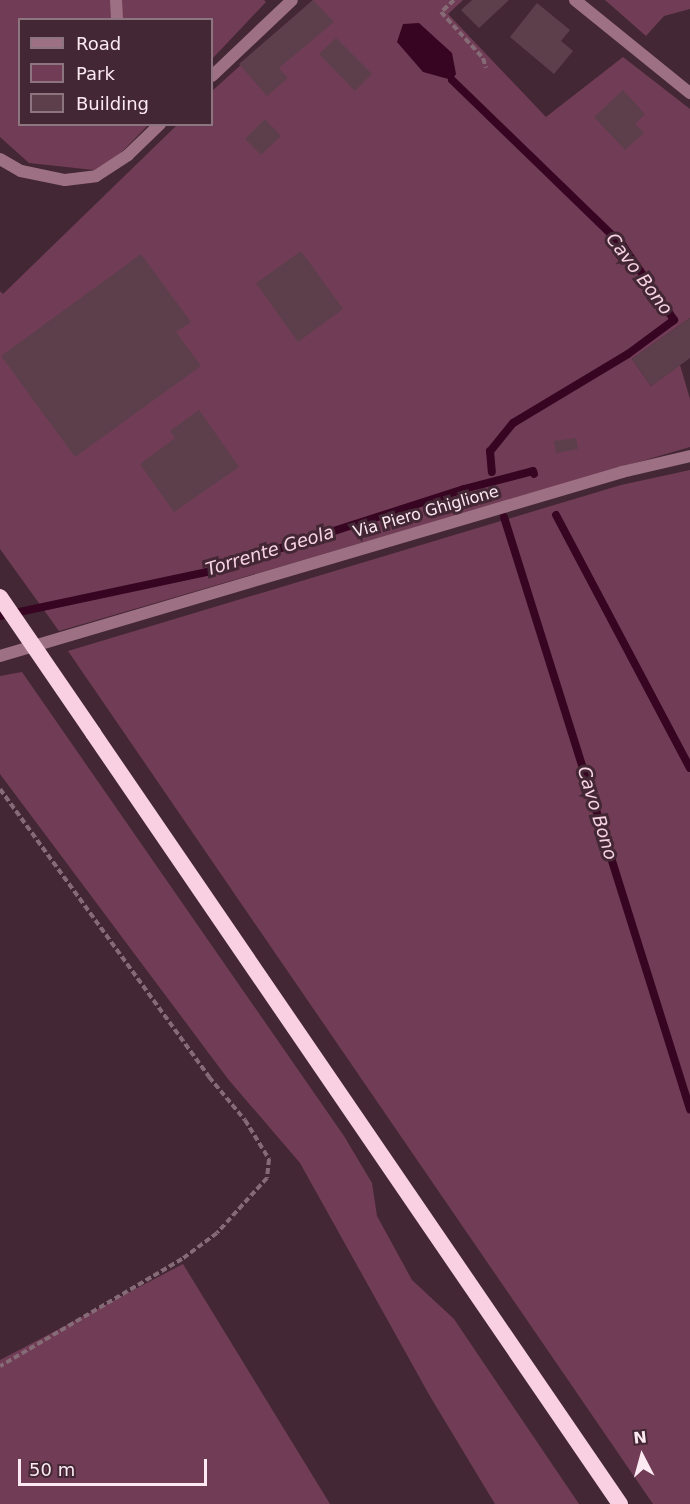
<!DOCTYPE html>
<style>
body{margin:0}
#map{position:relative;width:690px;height:1504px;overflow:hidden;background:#432734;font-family:"DejaVu Sans",sans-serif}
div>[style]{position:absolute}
.green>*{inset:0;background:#713d56}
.water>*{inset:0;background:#370522}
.stream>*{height:8px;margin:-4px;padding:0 4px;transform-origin:4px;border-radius:4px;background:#370522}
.building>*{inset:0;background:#5d3f4c}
.path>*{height:4px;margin-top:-2px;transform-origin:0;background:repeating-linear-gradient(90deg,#846b76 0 6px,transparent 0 9px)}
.service>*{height:12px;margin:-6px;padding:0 6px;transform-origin:6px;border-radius:6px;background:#9e7084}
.tertiary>*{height:12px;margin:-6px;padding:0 6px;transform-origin:6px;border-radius:6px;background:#9e7084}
.trunk>*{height:16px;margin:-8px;padding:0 8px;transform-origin:8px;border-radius:8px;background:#f8d0e2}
.trunk-bridge>*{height:16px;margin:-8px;padding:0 8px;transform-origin:8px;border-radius:8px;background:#f8d0e2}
span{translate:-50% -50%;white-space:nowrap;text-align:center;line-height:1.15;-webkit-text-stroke:6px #432734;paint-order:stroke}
.street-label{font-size:16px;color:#fce9f1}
.water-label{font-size:18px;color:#f8d3e3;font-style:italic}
.legend{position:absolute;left:18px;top:18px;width:195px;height:108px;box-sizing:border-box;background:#432734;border:2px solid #8d7580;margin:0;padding:8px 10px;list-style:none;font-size:18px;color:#fce9f1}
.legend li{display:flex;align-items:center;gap:12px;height:30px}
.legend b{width:30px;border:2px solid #8d7580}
.north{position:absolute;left:612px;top:1426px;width:60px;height:60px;-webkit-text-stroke:4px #432734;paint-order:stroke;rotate:354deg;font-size:16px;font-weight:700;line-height:24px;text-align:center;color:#fce9f1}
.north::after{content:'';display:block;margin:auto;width:21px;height:27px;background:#fce9f1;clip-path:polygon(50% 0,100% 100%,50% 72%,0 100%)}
.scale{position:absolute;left:18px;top:1459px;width:189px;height:27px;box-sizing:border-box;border:3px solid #fce9f1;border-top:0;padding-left:8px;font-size:18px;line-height:21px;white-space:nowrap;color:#fce9f1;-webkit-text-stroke:4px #432734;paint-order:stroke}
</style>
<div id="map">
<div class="green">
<i style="clip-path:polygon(0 0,264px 0,266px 2px,212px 59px,212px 20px,20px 20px,20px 124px,148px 125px,120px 154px,94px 170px,29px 163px,0 137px)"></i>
<i style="clip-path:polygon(313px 0,463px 0,448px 14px,546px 117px,623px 57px,690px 109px,690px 318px,632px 359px,651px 386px,680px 365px,690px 399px,690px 447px,59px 631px,0 549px,0 291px,3px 294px,177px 125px,212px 124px,212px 91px)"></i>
<i style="clip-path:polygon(605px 0,690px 0,690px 9px,664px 16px,646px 36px)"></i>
<i style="clip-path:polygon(690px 470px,690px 1504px,653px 1504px,68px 651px,621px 485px)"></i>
<i style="clip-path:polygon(22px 672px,344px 1136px,372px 1183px,377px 1216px,412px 1280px,454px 1319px,579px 1504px,495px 1504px,431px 1398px,300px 1163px,228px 1079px,0 774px,0 676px)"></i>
<i style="clip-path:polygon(183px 1264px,330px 1504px,0 1504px,0 1360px)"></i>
</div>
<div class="water">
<i style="clip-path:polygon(419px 23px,452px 53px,456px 74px,452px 80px,423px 72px,397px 42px,403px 24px)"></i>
</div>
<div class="stream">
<i style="left:452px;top:80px;width:238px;rotate:44.1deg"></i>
<i style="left:623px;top:246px;width:90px;rotate:55.4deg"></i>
<i style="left:674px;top:320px;width:57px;rotate:143.5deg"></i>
<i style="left:628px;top:354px;width:134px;rotate:149deg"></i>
<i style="left:513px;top:423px;width:36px;rotate:129deg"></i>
<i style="left:490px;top:451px;width:21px;rotate:85deg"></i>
<i style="left:556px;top:515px;width:286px;rotate:62.1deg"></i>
<i style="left:504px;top:517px;width:621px;rotate:72.56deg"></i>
<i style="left:0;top:616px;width:212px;rotate:-12deg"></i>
<i style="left:207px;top:572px;width:270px;rotate:-17.9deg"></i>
<i style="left:464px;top:489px;width:71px;rotate:-14.6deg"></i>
<i style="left:533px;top:471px;width:3px;rotate:72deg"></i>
</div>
<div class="building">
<i style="clip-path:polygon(313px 0,334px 22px,279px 68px,288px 78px,267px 96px,239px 64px)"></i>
<i style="clip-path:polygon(472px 0,509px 0,479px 28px,461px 10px)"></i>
<i style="clip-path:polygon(537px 3px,570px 30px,561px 41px,573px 51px,554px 74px,510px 37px)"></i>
<i style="clip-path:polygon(336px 38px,372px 74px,355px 91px,319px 54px)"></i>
<i style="clip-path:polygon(623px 90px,645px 114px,635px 124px,644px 133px,625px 150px,594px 117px)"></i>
<i style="clip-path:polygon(265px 119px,281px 136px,261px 155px,245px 139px)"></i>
<i style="clip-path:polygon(301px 251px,343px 309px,298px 342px,256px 283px)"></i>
<i style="clip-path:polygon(141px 254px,191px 322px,176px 332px,201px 366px,75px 457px,1px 356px)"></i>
<i style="clip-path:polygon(690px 318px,690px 358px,651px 386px,632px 359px)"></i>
<i style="clip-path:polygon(199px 410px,239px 467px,174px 512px,140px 464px,175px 438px,170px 431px)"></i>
<i style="clip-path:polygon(576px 438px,578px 449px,556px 453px,554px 441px)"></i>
</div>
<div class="path">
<i style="left:454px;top:0;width:18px;rotate:137deg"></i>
<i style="left:441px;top:12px;width:62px;rotate:47.6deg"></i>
<i style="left:483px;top:58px;width:10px;rotate:73deg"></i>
<i style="left:0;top:789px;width:356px;rotate:54deg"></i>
<i style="left:209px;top:1077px;width:56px;rotate:50.1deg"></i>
<i style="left:245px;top:1120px;width:46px;rotate:58.4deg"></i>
<i style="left:269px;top:1159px;width:19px;rotate:96deg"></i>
<i style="left:267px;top:1178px;width:74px;rotate:132.3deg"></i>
<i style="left:217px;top:1233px;width:44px;rotate:143.4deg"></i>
<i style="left:182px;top:1259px;width:211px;rotate:149.5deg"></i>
</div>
<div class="service">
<i style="left:116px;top:0;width:20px;rotate:87deg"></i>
<i style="left:212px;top:76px;width:110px;rotate:-43.5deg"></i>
<i style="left:0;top:159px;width:24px;rotate:30deg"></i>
<i style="left:21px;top:171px;width:45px;rotate:11.6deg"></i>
<i style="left:65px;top:180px;width:31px;rotate:-7deg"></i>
<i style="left:96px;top:176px;width:38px;rotate:-33deg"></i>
<i style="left:128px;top:155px;width:45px;rotate:-44.1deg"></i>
</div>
<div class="tertiary">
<i style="left:575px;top:0;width:148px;rotate:39deg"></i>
<i style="left:0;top:656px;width:649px;rotate:-16.48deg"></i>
<i style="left:622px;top:472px;width:70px;rotate:-13.2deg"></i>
</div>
<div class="trunk">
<i style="left:93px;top:733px;width:934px;rotate:55.65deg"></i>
</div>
<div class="trunk-bridge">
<i style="left:0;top:597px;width:165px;rotate:55.6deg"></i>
</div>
<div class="street-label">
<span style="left:426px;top:512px;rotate:-16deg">Via Piero Ghiglione</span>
</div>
<div class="water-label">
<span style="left:639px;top:274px;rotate:53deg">Cavo Bono</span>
<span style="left:270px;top:551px;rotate:-17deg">Torrente Geola</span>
<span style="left:597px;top:813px;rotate:73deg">Cavo Bono</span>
</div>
<ul class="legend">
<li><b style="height:8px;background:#9e7084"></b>Road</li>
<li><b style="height:16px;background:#713d56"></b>Park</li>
<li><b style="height:16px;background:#5d3f4c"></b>Building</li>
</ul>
<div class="north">N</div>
<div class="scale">50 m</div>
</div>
